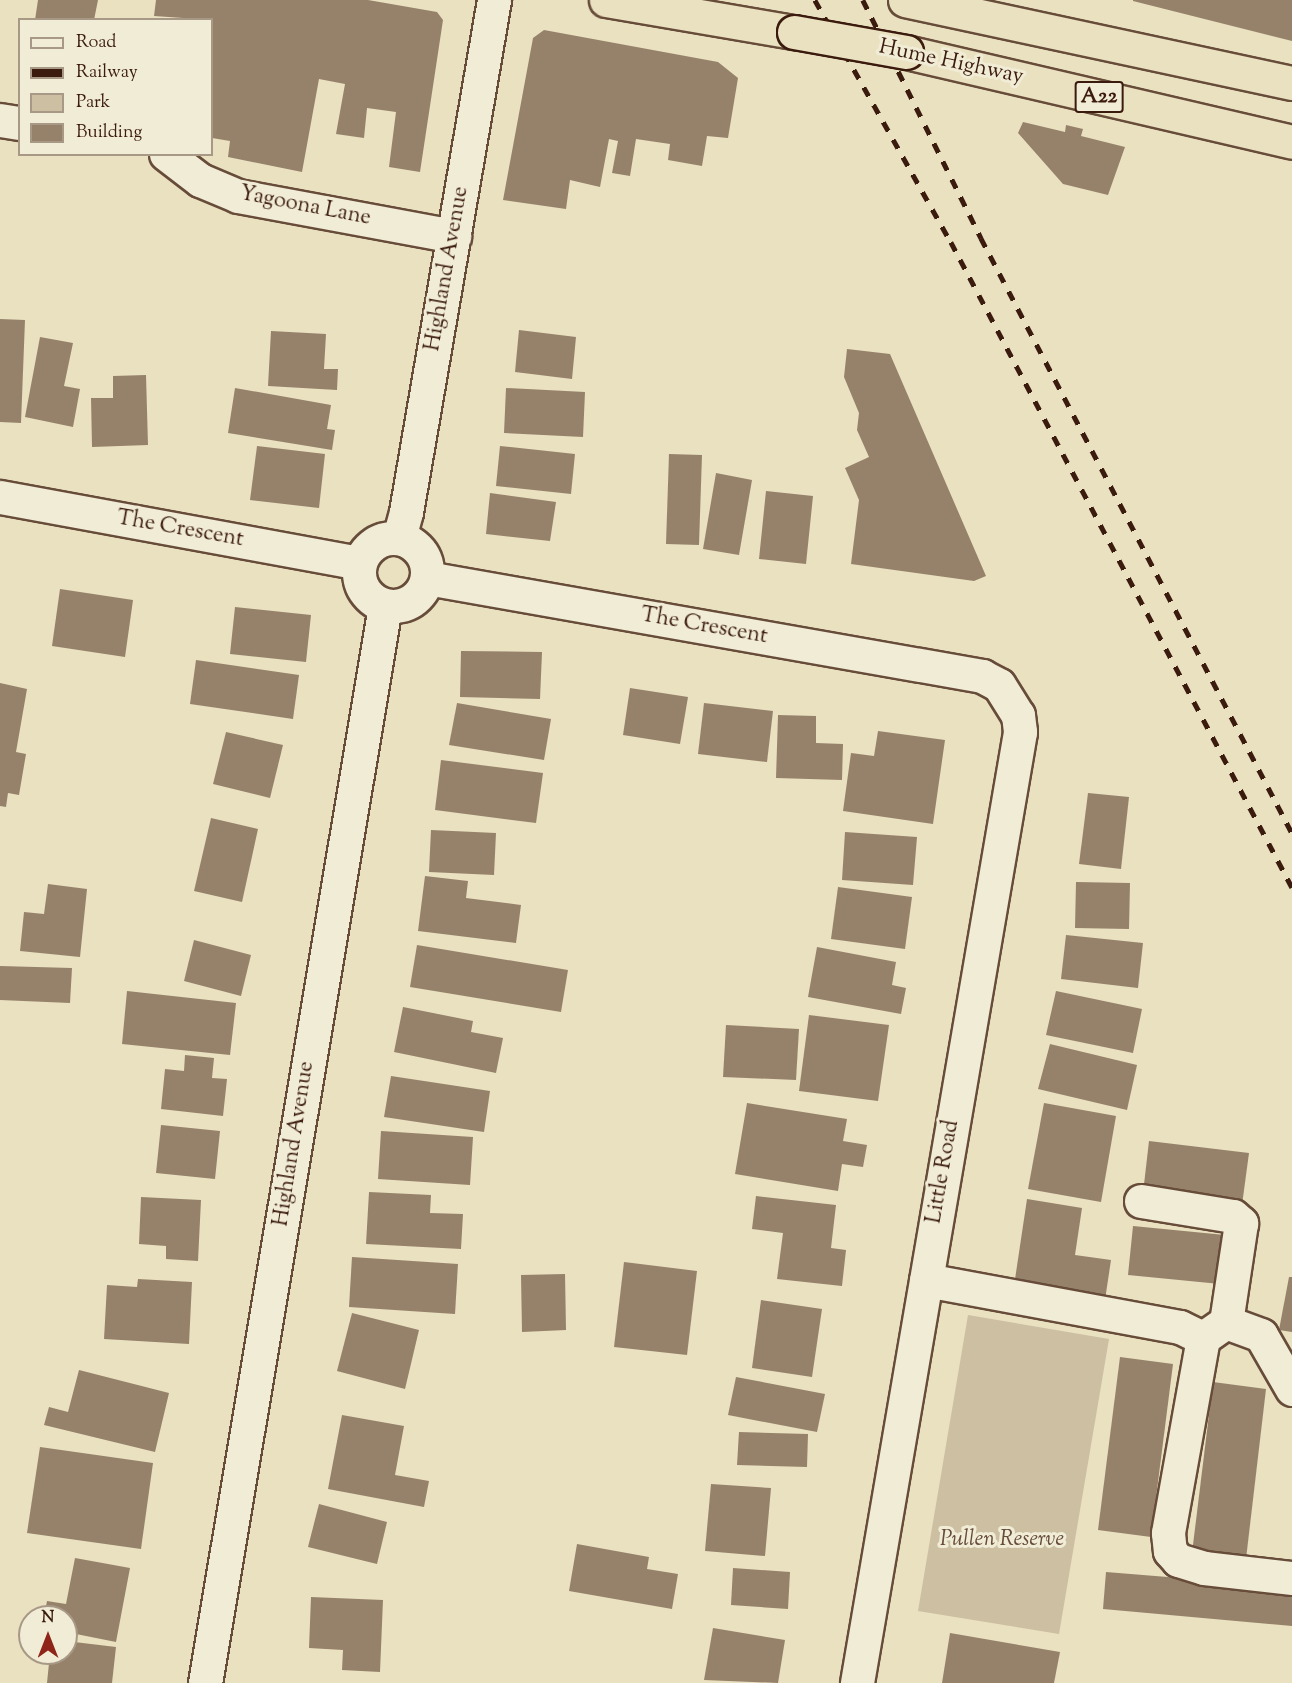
<!DOCTYPE html>
<style>
body{margin:0}
#map{position:relative;width:1292px;height:1683px;overflow:hidden;background:#eae1c0;font-family:"Sorts Mill Goudy",serif}
div>[style]{position:absolute}
.green>*{inset:0;background:#ccbfa2}
.building>*{inset:0;background:#96826a}
.roads{filter:drop-shadow(2px 0 #674c3a) drop-shadow(-2px 0 #674c3a) drop-shadow(0 2px #674c3a) drop-shadow(0 -2px #674c3a)}
.minor>*{height:33px;margin:-16.5px;padding:0 16.5px;transform-origin:16.5px;border-radius:16.5px;background:#f1ecd6}
.minor>.ring{margin:-16.5px;padding:0;box-sizing:content-box;background:none;border:33px solid #f1ecd6;border-radius:50%}
.highway>*{height:33px;margin:-16.5px;padding:0 16.5px;transform-origin:16.5px;border-radius:16.5px;background:#eae1c0}
.rail>*{height:4.5px;margin-top:-2.25px;transform-origin:0;background:repeating-linear-gradient(90deg,#3b1b0d 0 10px,transparent 0 20px)}
.bridges{filter:drop-shadow(2px 0 #3b1b0d) drop-shadow(-2px 0 #3b1b0d) drop-shadow(0 2px #3b1b0d) drop-shadow(0 -2px #3b1b0d)}
.highway-bridge>*{height:33px;margin:-16.5px;padding:0 16.5px;transform-origin:16.5px;border-radius:16.5px;background:#eae1c0}
span{translate:-50% -50%;white-space:nowrap;text-align:center;line-height:1.15;-webkit-text-stroke:6px #f1ecd6;paint-order:stroke}
.shield-label span{padding:2px 4px;background:#f1ecd6;border:2px solid;border-radius:4px;-webkit-text-stroke-width:0}
.shield-label{font-size:21px;color:#3b1b0d;font-weight:700}
.street-label{font-size:22px;color:#3b1b0d}
.park-label{font-size:22px;color:#664c3a;font-style:italic}
.legend{position:absolute;left:18px;top:18px;width:195px;height:138px;box-sizing:border-box;background:#f1ecd6;border:2px solid #a89886;margin:0;padding:8px 10px;list-style:none;font-size:18px;color:#3b1b0d}
.legend li{display:flex;align-items:center;gap:12px;height:30px}
.legend b{width:30px;border:2px solid #a89886}
.north{position:absolute;left:18px;top:1605px;width:60px;height:60px;box-sizing:border-box;background:#f1ecd6;border:2px solid #a89886;border-radius:50%;rotate:0deg;font-size:16px;font-weight:700;line-height:24px;text-align:center;color:#3b1b0d}
.north::after{content:'';display:block;margin:auto;width:21px;height:27px;background:#8f2418;clip-path:polygon(50% 0,100% 100%,50% 72%,0 100%)}
</style>
<div id="map">
<div class="green">
<i style="clip-path:polygon(968px 1315px,1109px 1339px,1059px 1634px,918px 1611px)"></i>
</div>
<div class="building">
<i style="clip-path:polygon(38px 0,98px 0,94px 20px,35px 20px)"></i>
<i style="clip-path:polygon(156px 0,368px 0,437px 12px,443px 20px,420px 172px,389px 167px,396px 112px,367px 108px,364px 138px,336px 134px,345px 84px,319px 79px,302px 172px,228px 157px,230px 141px,212px 138px,212px 20px,154px 16px)"></i>
<i style="clip-path:polygon(1133px 0,1292px 0,1292px 41px,1133px 1px)"></i>
<i style="clip-path:polygon(544px 30px,718px 62px,738px 78px,728px 138px,707px 136px,702px 166px,668px 160px,670px 144px,636px 139px,630px 176px,612px 173px,618px 141px,609px 139px,600px 187px,570px 180px,566px 209px,503px 200px,533px 38px)"></i>
<i style="clip-path:polygon(1023px 122px,1065px 132px,1066px 125px,1083px 129px,1081px 136px,1125px 147px,1108px 195px,1063px 184px,1018px 133px)"></i>
<i style="clip-path:polygon(0 319px,25px 320px,21px 423px,0 422px)"></i>
<i style="clip-path:polygon(519px 330px,576px 337px,572px 379px,515px 372px)"></i>
<i style="clip-path:polygon(271px 331px,326px 334px,324px 369px,338px 369px,337px 390px,268px 386px)"></i>
<i style="clip-path:polygon(40px 337px,73px 343px,64px 386px,80px 389px,73px 427px,25px 417px)"></i>
<i style="clip-path:polygon(847px 349px,890px 354px,986px 576px,974px 581px,851px 564px,859px 500px,845px 468px,869px 457px,857px 430px,859px 413px,844px 377px)"></i>
<i style="clip-path:polygon(146px 375px,148px 445px,92px 447px,91px 398px,113px 398px,113px 376px)"></i>
<i style="clip-path:polygon(235px 388px,331px 405px,327px 429px,335px 430px,332px 450px,228px 433px)"></i>
<i style="clip-path:polygon(506px 388px,585px 392px,583px 437px,504px 433px)"></i>
<i style="clip-path:polygon(257px 446px,325px 454px,319px 508px,250px 500px)"></i>
<i style="clip-path:polygon(500px 446px,575px 454px,571px 494px,496px 486px)"></i>
<i style="clip-path:polygon(669px 454px,702px 455px,699px 545px,666px 544px)"></i>
<i style="clip-path:polygon(716px 473px,752px 480px,739px 555px,703px 549px)"></i>
<i style="clip-path:polygon(766px 491px,813px 496px,806px 564px,759px 559px)"></i>
<i style="clip-path:polygon(490px 493px,556px 502px,550px 541px,486px 534px)"></i>
<i style="clip-path:polygon(60px 589px,133px 600px,125px 657px,52px 646px)"></i>
<i style="clip-path:polygon(235px 607px,311px 615px,306px 662px,230px 654px)"></i>
<i style="clip-path:polygon(461px 651px,542px 652px,540px 699px,460px 697px)"></i>
<i style="clip-path:polygon(196px 660px,299px 675px,293px 719px,190px 704px)"></i>
<i style="clip-path:polygon(0 683px,27px 689px,16px 752px,26px 754px,19px 795px,8px 793px,6px 807px,0 806px)"></i>
<i style="clip-path:polygon(630px 688px,688px 697px,680px 744px,623px 735px)"></i>
<i style="clip-path:polygon(457px 703px,551px 719px,544px 760px,449px 745px)"></i>
<i style="clip-path:polygon(704px 703px,773px 711px,767px 762px,698px 754px)"></i>
<i style="clip-path:polygon(778px 715px,816px 716px,816px 743px,843px 744px,842px 780px,776px 778px)"></i>
<i style="clip-path:polygon(878px 731px,945px 740px,933px 824px,843px 811px,851px 753px,874px 756px)"></i>
<i style="clip-path:polygon(226px 732px,283px 745px,270px 798px,213px 784px)"></i>
<i style="clip-path:polygon(441px 760px,543px 773px,536px 823px,435px 810px)"></i>
<i style="clip-path:polygon(1088px 793px,1129px 797px,1121px 869px,1079px 864px)"></i>
<i style="clip-path:polygon(211px 818px,258px 829px,242px 902px,194px 891px)"></i>
<i style="clip-path:polygon(431px 830px,496px 833px,494px 875px,429px 872px)"></i>
<i style="clip-path:polygon(845px 832px,917px 837px,913px 885px,842px 880px)"></i>
<i style="clip-path:polygon(425px 876px,468px 881px,466px 898px,521px 905px,516px 943px,418px 931px)"></i>
<i style="clip-path:polygon(1076px 882px,1130px 883px,1129px 929px,1075px 928px)"></i>
<i style="clip-path:polygon(48px 884px,87px 889px,80px 957px,20px 951px,24px 912px,44px 914px)"></i>
<i style="clip-path:polygon(838px 887px,912px 897px,905px 949px,831px 939px)"></i>
<i style="clip-path:polygon(1066px 935px,1143px 943px,1138px 988px,1061px 979px)"></i>
<i style="clip-path:polygon(194px 940px,251px 955px,241px 996px,184px 981px)"></i>
<i style="clip-path:polygon(417px 945px,568px 970px,561px 1012px,410px 987px)"></i>
<i style="clip-path:polygon(817px 947px,896px 962px,892px 985px,906px 988px,901px 1014px,808px 997px)"></i>
<i style="clip-path:polygon(0 966px,72px 968px,70px 1003px,0 1000px)"></i>
<i style="clip-path:polygon(127px 991px,236px 1003px,230px 1055px,122px 1044px)"></i>
<i style="clip-path:polygon(1056px 991px,1142px 1009px,1133px 1053px,1046px 1035px)"></i>
<i style="clip-path:polygon(403px 1007px,473px 1021px,471px 1032px,503px 1038px,496px 1073px,394px 1052px)"></i>
<i style="clip-path:polygon(809px 1015px,889px 1025px,878px 1101px,799px 1091px)"></i>
<i style="clip-path:polygon(726px 1025px,799px 1029px,796px 1080px,723px 1077px)"></i>
<i style="clip-path:polygon(1050px 1044px,1137px 1065px,1127px 1110px,1038px 1089px)"></i>
<i style="clip-path:polygon(185px 1055px,214px 1058px,212px 1078px,227px 1079px,223px 1116px,161px 1109px,165px 1069px,184px 1071px)"></i>
<i style="clip-path:polygon(391px 1076px,490px 1091px,484px 1132px,384px 1117px)"></i>
<i style="clip-path:polygon(747px 1103px,847px 1119px,843px 1141px,867px 1145px,863px 1167px,842px 1164px,838px 1191px,735px 1174px)"></i>
<i style="clip-path:polygon(1044px 1103px,1116px 1116px,1101px 1202px,1028px 1189px)"></i>
<i style="clip-path:polygon(161px 1125px,220px 1131px,215px 1179px,156px 1173px)"></i>
<i style="clip-path:polygon(381px 1131px,473px 1137px,470px 1185px,378px 1179px)"></i>
<i style="clip-path:polygon(1149px 1141px,1249px 1153px,1242px 1205px,1143px 1193px)"></i>
<i style="clip-path:polygon(369px 1192px,431px 1195px,430px 1213px,463px 1214px,461px 1249px,366px 1244px)"></i>
<i style="clip-path:polygon(756px 1196px,836px 1205px,831px 1248px,846px 1250px,842px 1286px,777px 1279px,783px 1233px,752px 1229px)"></i>
<i style="clip-path:polygon(141px 1197px,201px 1200px,198px 1261px,166px 1259px,166px 1246px,139px 1244px)"></i>
<i style="clip-path:polygon(1027px 1199px,1082px 1208px,1075px 1255px,1111px 1260px,1105px 1300px,1014px 1286px)"></i>
<i style="clip-path:polygon(1133px 1226px,1225px 1235px,1220px 1284px,1128px 1275px)"></i>
<i style="clip-path:polygon(352px 1257px,458px 1264px,455px 1314px,349px 1307px)"></i>
<i style="clip-path:polygon(624px 1262px,697px 1271px,687px 1355px,614px 1347px)"></i>
<i style="clip-path:polygon(565px 1274px,566px 1330px,522px 1332px,521px 1275px)"></i>
<i style="clip-path:polygon(1289px 1277px,1292px 1277px,1292px 1332px,1279px 1330px)"></i>
<i style="clip-path:polygon(138px 1279px,192px 1282px,189px 1344px,104px 1339px,107px 1285px,137px 1287px)"></i>
<i style="clip-path:polygon(761px 1300px,822px 1309px,812px 1377px,752px 1368px)"></i>
<i style="clip-path:polygon(352px 1313px,419px 1330px,405px 1389px,337px 1371px)"></i>
<i style="clip-path:polygon(1120px 1357px,1173px 1364px,1151px 1537px,1098px 1530px)"></i>
<i style="clip-path:polygon(79px 1370px,169px 1393px,155px 1452px,44px 1425px,49px 1407px,68px 1412px)"></i>
<i style="clip-path:polygon(736px 1377px,825px 1394px,817px 1432px,728px 1415px)"></i>
<i style="clip-path:polygon(1213px 1382px,1266px 1389px,1246px 1559px,1192px 1553px)"></i>
<i style="clip-path:polygon(342px 1415px,404px 1426px,395px 1475px,429px 1481px,424px 1507px,328px 1489px)"></i>
<i style="clip-path:polygon(739px 1432px,808px 1434px,807px 1467px,737px 1465px)"></i>
<i style="clip-path:polygon(40px 1447px,153px 1463px,141px 1549px,27px 1533px)"></i>
<i style="clip-path:polygon(711px 1484px,771px 1488px,765px 1556px,705px 1551px)"></i>
<i style="clip-path:polygon(319px 1504px,387px 1522px,377px 1564px,308px 1547px)"></i>
<i style="clip-path:polygon(577px 1544px,649px 1557px,647px 1569px,678px 1574px,672px 1609px,569px 1591px)"></i>
<i style="clip-path:polygon(75px 1558px,130px 1568px,116px 1642px,66px 1632px,66px 1617px,44px 1617px,47px 1601px,66px 1604px)"></i>
<i style="clip-path:polygon(733px 1568px,790px 1572px,788px 1609px,731px 1605px)"></i>
<i style="clip-path:polygon(1106px 1572px,1292px 1587px,1292px 1626px,1103px 1609px)"></i>
<i style="clip-path:polygon(311px 1597px,383px 1600px,380px 1672px,342px 1670px,343px 1650px,309px 1648px)"></i>
<i style="clip-path:polygon(713px 1628px,785px 1640px,778px 1683px,704px 1680px)"></i>
<i style="clip-path:polygon(950px 1633px,1060px 1652px,1054px 1683px,942px 1683px)"></i>
<i style="clip-path:polygon(66px 1641px,116px 1647px,112px 1683px,47px 1683px,50px 1653px,66px 1653px)"></i>
</div>
<div class="roads">
<div class="minor">
<i style="left:0;top:120px;width:20px;rotate:9deg"></i>
<i style="left:166px;top:154px;width:43px;rotate:37.4deg"></i>
<i style="left:200px;top:180px;width:41px;rotate:22.8deg"></i>
<i style="left:238px;top:196px;width:220px;rotate:10.5deg"></i>
<i style="left:0;top:497px;width:365px;rotate:10.4deg"></i>
<i class="ring" style="left:359px;top:538px;width:35px;height:35px"></i>
<i style="left:399px;top:538px;width:27px;rotate:-75deg"></i>
<i style="left:406px;top:512px;width:520px;rotate:-80.25deg"></i>
<i style="left:427px;top:578px;width:564px;rotate:10.01deg"></i>
<i style="left:982px;top:676px;width:19px;rotate:28deg"></i>
<i style="left:999px;top:685px;width:36px;rotate:58deg"></i>
<i style="left:1018px;top:715px;width:17px;rotate:83deg"></i>
<i style="left:1020px;top:732px;width:965px;rotate:99.73deg"></i>
<i style="left:1141px;top:1201px;width:93px;rotate:9.3deg"></i>
<i style="left:1233px;top:1216px;width:11px;rotate:41deg"></i>
<i style="left:1241px;top:1223px;width:100px;rotate:98.6deg"></i>
<i style="left:926px;top:1280px;width:258px;rotate:10.5deg"></i>
<i style="left:1180px;top:1327px;width:25px;rotate:26deg"></i>
<i style="left:1292px;top:1389px;width:62px;rotate:-119.9deg"></i>
<i style="left:1261px;top:1335px;width:37px;rotate:-160deg"></i>
<i style="left:1226px;top:1322px;width:28px;rotate:145deg"></i>
<i style="left:1203px;top:1338px;width:198px;rotate:100.2deg"></i>
<i style="left:1168px;top:1533px;width:18px;rotate:84deg"></i>
<i style="left:1170px;top:1551px;width:12px;rotate:48deg"></i>
<i style="left:1178px;top:1560px;width:27px;rotate:17deg"></i>
<i style="left:1204px;top:1568px;width:89px;rotate:6.5deg"></i>
<i style="left:205px;top:1683px;width:1092px;rotate:-80.51deg"></i>
</div>
<div class="highway">
<i style="left:606px;top:0;width:191px;rotate:9.7deg"></i>
<i style="left:905px;top:0;width:396px;rotate:12.1deg"></i>
<i style="left:906px;top:52px;width:396px;rotate:13.1deg"></i>
</div>
</div>
<div class="rail">
<i style="left:815px;top:0;width:278px;rotate:60.7deg"></i>
<i style="left:951px;top:242px;width:730px;rotate:62.14deg"></i>
<i style="left:863px;top:0;width:266px;rotate:63.6deg"></i>
<i style="left:981px;top:238px;width:671px;rotate:62.4deg"></i>
</div>
<div class="bridges">
<div class="highway-bridge">
<i style="left:794px;top:32px;width:114px;rotate:10.1deg"></i>
</div>
</div>
<div class="shield-label">
<span style="left:1099px;top:97px">A22</span>
</div>
<div class="street-label">
<span style="left:951px;top:63px;rotate:12deg">Hume Highway</span>
<span style="left:305px;top:207px;rotate:11deg">Yagoona Lane</span>
<span style="left:448px;top:269px;rotate:-80deg">Highland Avenue</span>
<span style="left:180px;top:530px;rotate:10deg">The Crescent</span>
<span style="left:704px;top:627px;rotate:10deg">The Crescent</span>
<span style="left:295px;top:1144px;rotate:-81deg">Highland Avenue</span>
<span style="left:944px;top:1172px;rotate:-80deg">Little Road</span>
</div>
<div class="park-label">
<span style="left:1002px;top:1541px">Pullen Reserve</span>
</div>
<ul class="legend">
<li><b style="height:8px;background:#f1ecd6"></b>Road</li>
<li><b style="height:8px;background:#3b1b0d"></b>Railway</li>
<li><b style="height:16px;background:#ccbfa2"></b>Park</li>
<li><b style="height:16px;background:#96826a"></b>Building</li>
</ul>
<div class="north">N</div>
</div>
